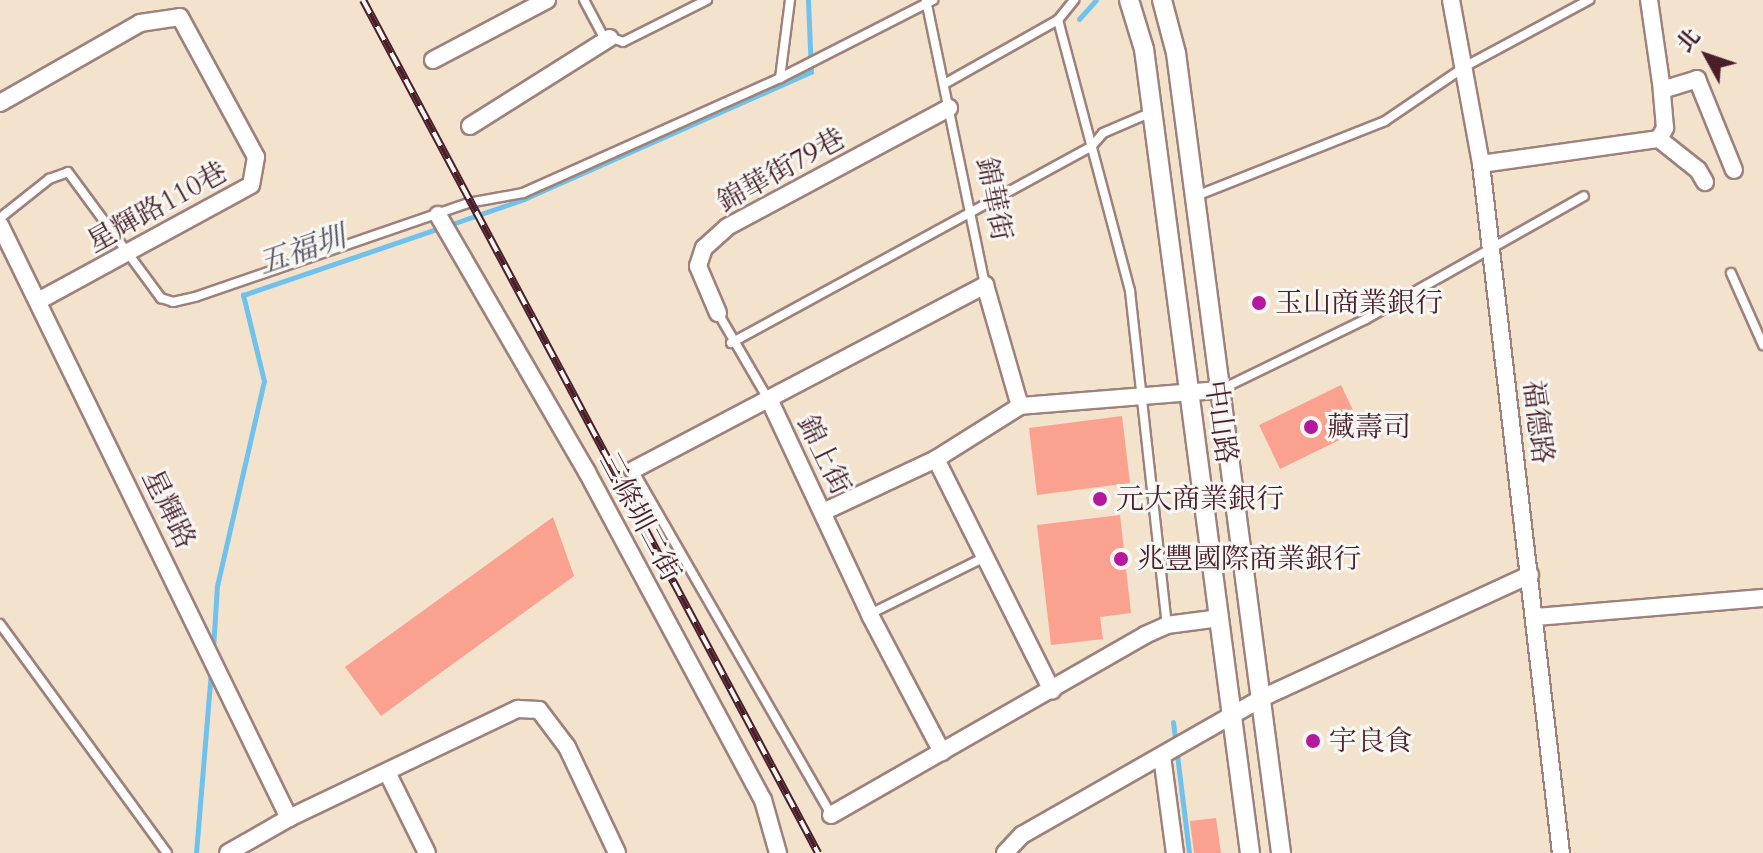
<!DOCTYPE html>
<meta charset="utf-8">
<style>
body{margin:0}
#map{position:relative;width:1763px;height:853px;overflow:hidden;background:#f3e3cc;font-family:Cardo,"Noto Serif TC",serif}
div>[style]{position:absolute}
.stream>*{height:5px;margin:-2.5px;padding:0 2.5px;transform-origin:2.5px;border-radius:2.5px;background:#70c2ec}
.building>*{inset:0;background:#fba190}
.roads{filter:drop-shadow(2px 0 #9e817c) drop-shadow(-2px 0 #9e817c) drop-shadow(0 2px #9e817c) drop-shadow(0 -2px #9e817c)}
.service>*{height:8px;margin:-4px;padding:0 4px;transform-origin:4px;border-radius:4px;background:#fff}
.minor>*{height:16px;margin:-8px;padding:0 8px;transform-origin:8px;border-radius:8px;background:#fff}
.tertiary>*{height:18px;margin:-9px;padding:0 9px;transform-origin:9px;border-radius:9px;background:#fff}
.rail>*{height:8px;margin-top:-4px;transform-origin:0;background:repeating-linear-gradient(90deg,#f6f6f2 0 15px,#4a1f2b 0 30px);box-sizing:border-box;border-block:2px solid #4a1f2b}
.dots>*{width:22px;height:22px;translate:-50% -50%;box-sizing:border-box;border:4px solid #f6f6f2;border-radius:50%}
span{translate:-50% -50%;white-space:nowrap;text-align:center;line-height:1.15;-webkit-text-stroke:6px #f6f6f2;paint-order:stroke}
.street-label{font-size:28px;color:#4a1f2b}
.poi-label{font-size:28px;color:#4a1f2b}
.left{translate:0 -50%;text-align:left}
.water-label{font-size:30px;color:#555065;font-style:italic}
.north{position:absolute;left:1667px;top:16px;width:80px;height:80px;-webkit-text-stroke:6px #f6f6f2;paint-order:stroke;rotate:310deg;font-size:22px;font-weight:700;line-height:32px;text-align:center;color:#4a1f2b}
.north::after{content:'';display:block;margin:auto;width:28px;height:36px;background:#4a1f2b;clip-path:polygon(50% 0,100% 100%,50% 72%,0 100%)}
</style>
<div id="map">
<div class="stream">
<i style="left:1079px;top:19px;width:25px;rotate:-48deg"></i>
<i style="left:449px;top:225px;width:79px;rotate:-19.1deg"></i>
<i style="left:524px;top:199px;width:314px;rotate:-23.9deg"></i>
<i style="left:811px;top:72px;width:72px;rotate:-92.4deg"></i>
<i style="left:213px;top:649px;width:63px;rotate:-86.4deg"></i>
<i style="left:217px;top:586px;width:210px;rotate:-77.1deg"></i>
<i style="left:264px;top:381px;width:89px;rotate:-103.7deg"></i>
<i style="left:243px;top:295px;width:208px;rotate:-18.8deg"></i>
<i style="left:1173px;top:722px;width:132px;rotate:83deg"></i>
<i style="left:196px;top:853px;width:183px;rotate:-85.3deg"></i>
</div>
<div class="building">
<i style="clip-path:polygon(1341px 385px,1362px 429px,1280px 469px,1259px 425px)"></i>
<i style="clip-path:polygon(1122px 416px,1130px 483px,1037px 495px,1029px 428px)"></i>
<i style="clip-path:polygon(1120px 515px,1131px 613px,1100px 617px,1103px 639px,1051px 645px,1037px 525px)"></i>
<i style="clip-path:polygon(553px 517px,574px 576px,381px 716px,345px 667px)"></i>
<i style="clip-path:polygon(1216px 818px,1221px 853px,1194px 853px,1190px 821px)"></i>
</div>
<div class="roads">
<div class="service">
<i style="left:584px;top:0;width:40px;rotate:62deg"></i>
<i style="left:603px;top:35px;width:21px;rotate:19deg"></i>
<i style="left:623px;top:42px;width:94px;rotate:-26.6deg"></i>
<i style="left:926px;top:0;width:291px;rotate:78.3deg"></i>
<i style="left:1058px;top:20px;width:280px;rotate:75.1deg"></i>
<i style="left:1130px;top:291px;width:336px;rotate:83.7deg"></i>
<i style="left:780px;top:78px;width:79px;rotate:-82.7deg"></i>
<i style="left:946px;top:83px;width:129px;rotate:-29.4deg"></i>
<i style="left:1058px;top:20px;width:26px;rotate:-51deg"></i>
<i style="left:1196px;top:196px;width:203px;rotate:-21.6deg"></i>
<i style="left:1385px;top:121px;width:98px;rotate:-34.2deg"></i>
<i style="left:1466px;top:66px;width:140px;rotate:-28.2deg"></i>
<i style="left:0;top:218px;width:63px;rotate:-38.5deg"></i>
<i style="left:49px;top:179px;width:20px;rotate:-20deg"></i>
<i style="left:68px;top:172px;width:157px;rotate:53.6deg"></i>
<i style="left:161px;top:298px;width:13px;rotate:18deg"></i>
<i style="left:173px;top:302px;width:23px;rotate:-13deg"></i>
<i style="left:195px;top:297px;width:289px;rotate:-19deg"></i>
<i style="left:468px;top:203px;width:56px;rotate:-10.3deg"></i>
<i style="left:523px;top:193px;width:282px;rotate:-24.1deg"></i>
<i style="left:780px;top:78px;width:172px;rotate:-27deg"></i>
<i style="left:1731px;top:273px;width:79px;rotate:66deg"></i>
<i style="left:718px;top:313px;width:99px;rotate:59.8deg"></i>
<i style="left:731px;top:343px;width:410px;rotate:-28.6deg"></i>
<i style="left:1091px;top:147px;width:18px;rotate:-49deg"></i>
<i style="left:1103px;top:133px;width:53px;rotate:-23.2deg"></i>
<i style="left:1222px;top:389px;width:160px;rotate:-25.9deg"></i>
<i style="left:1366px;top:319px;width:250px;rotate:-29.4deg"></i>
<i style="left:633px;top:470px;width:398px;rotate:60.1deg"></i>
<i style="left:870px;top:614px;width:128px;rotate:-26.4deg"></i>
<i style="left:0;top:624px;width:283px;rotate:53.9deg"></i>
</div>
<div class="minor">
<i style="left:1451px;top:0;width:167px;rotate:79.6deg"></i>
<i style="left:1481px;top:164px;width:694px;rotate:83.38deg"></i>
<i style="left:433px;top:60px;width:129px;rotate:-27.8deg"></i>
<i style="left:1662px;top:90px;width:37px;rotate:-17deg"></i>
<i style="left:1697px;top:79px;width:98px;rotate:67.9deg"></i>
<i style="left:0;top:103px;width:161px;rotate:-29.7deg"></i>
<i style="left:140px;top:23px;width:40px;rotate:-8.5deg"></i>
<i style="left:180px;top:17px;width:159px;rotate:61.5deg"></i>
<i style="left:256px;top:157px;width:28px;rotate:100deg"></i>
<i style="left:251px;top:185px;width:240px;rotate:151.4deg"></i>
<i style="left:470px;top:126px;width:165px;rotate:-32.2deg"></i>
<i style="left:1659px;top:139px;width:50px;rotate:38.5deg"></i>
<i style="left:1698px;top:170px;width:14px;rotate:60deg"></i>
<i style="left:1481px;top:164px;width:180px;rotate:-8deg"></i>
<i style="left:1659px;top:139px;width:13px;rotate:-61deg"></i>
<i style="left:1665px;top:128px;width:38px;rotate:-95deg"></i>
<i style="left:1662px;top:90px;width:91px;rotate:-98.2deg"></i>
<i style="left:438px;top:215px;width:297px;rotate:59.9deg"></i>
<i style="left:587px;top:472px;width:372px;rotate:61.8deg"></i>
<i style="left:763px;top:800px;width:55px;rotate:74.2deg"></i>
<i style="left:0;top:225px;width:660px;rotate:64.02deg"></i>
<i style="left:289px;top:818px;width:70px;rotate:150.2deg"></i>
<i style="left:718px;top:313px;width:51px;rotate:-113.1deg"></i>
<i style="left:698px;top:266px;width:19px;rotate:-72deg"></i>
<i style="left:704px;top:248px;width:31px;rotate:-42deg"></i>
<i style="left:727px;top:227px;width:252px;rotate:-28.2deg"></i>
<i style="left:769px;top:399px;width:238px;rotate:64.9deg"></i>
<i style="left:870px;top:615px;width:155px;rotate:62.3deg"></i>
<i style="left:936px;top:459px;width:259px;rotate:63.4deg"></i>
<i style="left:633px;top:470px;width:398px;rotate:-27.7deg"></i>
<i style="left:985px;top:285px;width:126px;rotate:73.9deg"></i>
<i style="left:823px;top:512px;width:125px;rotate:-25.1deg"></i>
<i style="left:936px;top:459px;width:99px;rotate:-32.2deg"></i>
<i style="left:1020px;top:406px;width:199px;rotate:-4.6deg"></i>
<i style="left:1535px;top:617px;width:229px;rotate:-4.8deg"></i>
<i style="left:1162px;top:756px;width:98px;rotate:82.4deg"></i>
<i style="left:387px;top:772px;width:90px;rotate:63.7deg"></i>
<i style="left:831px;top:815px;width:362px;rotate:-29.8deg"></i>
<i style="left:1145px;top:635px;width:24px;rotate:-24deg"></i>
<i style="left:1167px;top:625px;width:53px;rotate:-7.5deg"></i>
<i style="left:289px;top:818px;width:254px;rotate:-25.5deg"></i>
<i style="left:518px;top:709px;width:21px;rotate:3deg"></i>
<i style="left:539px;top:710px;width:46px;rotate:52.9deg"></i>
<i style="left:567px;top:747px;width:117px;rotate:64.7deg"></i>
<i style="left:1005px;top:853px;width:25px;rotate:-47deg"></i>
<i style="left:1022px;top:835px;width:276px;rotate:-29.7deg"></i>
<i style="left:1262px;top:698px;width:295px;rotate:-24.7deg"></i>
</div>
<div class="tertiary">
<i style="left:1129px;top:0;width:51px;rotate:73deg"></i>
<i style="left:1144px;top:49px;width:811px;rotate:82.49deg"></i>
<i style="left:1162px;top:0;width:55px;rotate:75.2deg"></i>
<i style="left:1176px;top:53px;width:807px;rotate:82.52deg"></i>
</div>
</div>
<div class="rail">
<i style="left:363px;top:0;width:967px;rotate:61.92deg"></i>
</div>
<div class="dots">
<i style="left:1259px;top:303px;background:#b5179e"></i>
<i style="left:1311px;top:427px;background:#b5179e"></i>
<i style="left:1100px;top:499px;background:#b5179e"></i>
<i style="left:1121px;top:559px;background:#b5179e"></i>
<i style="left:1313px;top:741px;background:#b5179e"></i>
</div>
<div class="street-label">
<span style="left:781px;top:170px;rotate:-29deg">錦華街79巷</span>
<span style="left:994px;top:199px;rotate:79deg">錦華街</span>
<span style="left:157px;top:207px;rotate:-29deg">星輝路110巷</span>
<span style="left:1221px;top:422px;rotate:82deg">中山路</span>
<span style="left:1538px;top:422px;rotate:83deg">福德路</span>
<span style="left:824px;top:455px;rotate:64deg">錦上街</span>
<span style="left:169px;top:509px;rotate:64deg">星輝路</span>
<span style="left:640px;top:517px;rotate:62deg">三條圳二街</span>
</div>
<div class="poi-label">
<span class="left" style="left:1275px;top:303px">玉山商業銀行</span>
<span class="left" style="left:1327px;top:427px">藏壽司</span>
<span class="left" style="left:1116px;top:499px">元大商業銀行</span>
<span class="left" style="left:1137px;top:559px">兆豐國際商業銀行</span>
<span class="left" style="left:1329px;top:741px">宇良食</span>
</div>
<div class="water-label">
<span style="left:302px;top:251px;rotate:-19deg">五福圳</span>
</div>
<div class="north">北</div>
</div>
